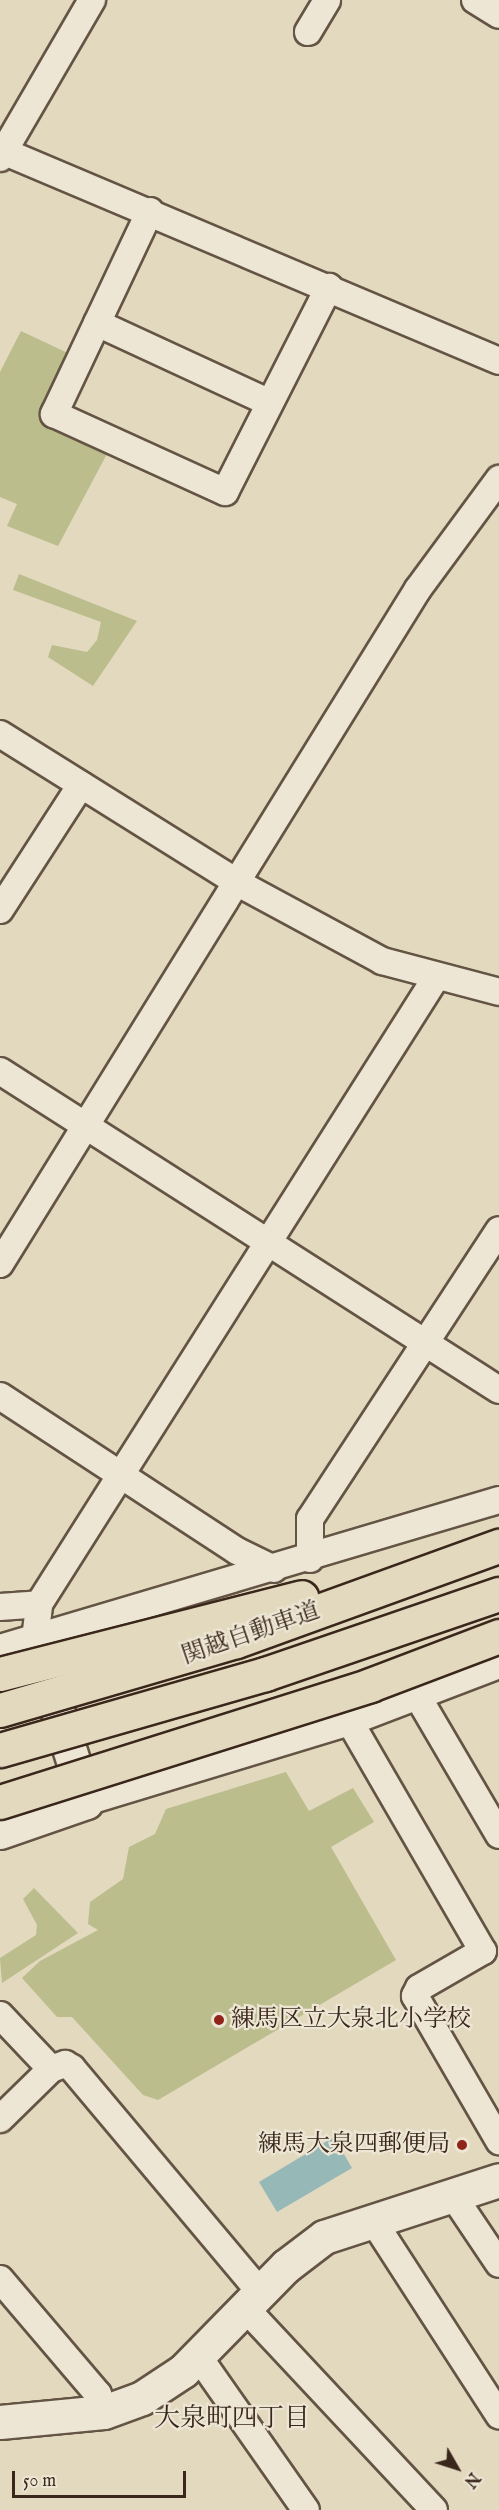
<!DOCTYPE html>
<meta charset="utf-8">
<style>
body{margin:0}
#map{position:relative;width:499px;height:2510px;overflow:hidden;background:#e3d9bf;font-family:"IM FELL English","Noto Serif JP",serif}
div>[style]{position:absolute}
.green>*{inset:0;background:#bbbd8c}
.water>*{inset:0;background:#96b9b8}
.roads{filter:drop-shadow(2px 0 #645444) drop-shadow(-2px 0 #645444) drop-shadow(0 2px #645444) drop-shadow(0 -2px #645444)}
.street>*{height:26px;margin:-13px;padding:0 13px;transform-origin:13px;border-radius:13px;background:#ede6d5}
.secondary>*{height:33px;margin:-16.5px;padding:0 16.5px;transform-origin:16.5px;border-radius:16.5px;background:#ede6d5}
.bridges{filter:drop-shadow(2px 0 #3a271b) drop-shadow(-2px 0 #3a271b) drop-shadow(0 2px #3a271b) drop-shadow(0 -2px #3a271b)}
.highway-bridge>*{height:33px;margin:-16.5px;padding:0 16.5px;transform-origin:16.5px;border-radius:16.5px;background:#e3d9bf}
.dots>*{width:16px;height:16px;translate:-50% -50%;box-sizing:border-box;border:3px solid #ede6d5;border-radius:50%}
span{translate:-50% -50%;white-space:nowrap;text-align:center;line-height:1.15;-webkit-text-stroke:4.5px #ede6d5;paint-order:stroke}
.street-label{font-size:24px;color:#3a271b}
.poi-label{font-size:24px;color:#3a271b}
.left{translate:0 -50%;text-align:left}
.right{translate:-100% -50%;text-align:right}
.neighbourhood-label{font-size:26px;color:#3a271b}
.north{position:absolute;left:427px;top:2438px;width:60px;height:60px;-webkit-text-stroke:4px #ede6d5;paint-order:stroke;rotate:129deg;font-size:16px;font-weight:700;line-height:24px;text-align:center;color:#3a271b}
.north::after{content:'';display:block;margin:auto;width:21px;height:27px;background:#3a271b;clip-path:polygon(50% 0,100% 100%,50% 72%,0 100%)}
.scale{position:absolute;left:12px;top:2471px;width:174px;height:27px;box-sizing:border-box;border:3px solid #3a271b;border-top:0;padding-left:8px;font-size:18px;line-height:21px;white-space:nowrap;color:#3a271b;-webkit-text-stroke:4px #ede6d5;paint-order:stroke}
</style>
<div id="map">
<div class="green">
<i style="clip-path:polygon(21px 331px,74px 356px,48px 412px,109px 450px,58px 546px,7px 526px,17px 504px,0 497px,0 372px)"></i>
<i style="clip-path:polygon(19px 574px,137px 621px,93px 686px,48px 657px,52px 645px,87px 652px,97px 640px,101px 622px,13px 590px)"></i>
<i style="clip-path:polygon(286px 1772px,309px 1811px,353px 1788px,374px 1822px,331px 1847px,396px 1960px,158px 2100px,143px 2095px,72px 2017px,57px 2017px,22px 1978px,40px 1961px,98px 1930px,88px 1924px,90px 1902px,123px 1879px,129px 1847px,155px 1834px,166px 1809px)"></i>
<i style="clip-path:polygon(34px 1888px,78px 1933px,2px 1983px,0 1958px,36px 1935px,37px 1925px,23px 1899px)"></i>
</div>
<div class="water">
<i style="clip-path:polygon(334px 2137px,352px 2168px,277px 2212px,259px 2182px)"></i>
</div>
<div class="roads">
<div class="street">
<i style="left:475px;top:0;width:28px;rotate:32deg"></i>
<i style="left:308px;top:32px;width:37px;rotate:-59deg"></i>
<i style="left:5px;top:152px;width:536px;rotate:22.93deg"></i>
<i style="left:0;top:158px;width:183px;rotate:-59.8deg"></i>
<i style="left:150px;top:211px;width:225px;rotate:115.3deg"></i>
<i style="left:54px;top:414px;width:188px;rotate:24.5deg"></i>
<i style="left:225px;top:492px;width:230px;rotate:-63.1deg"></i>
<i style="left:97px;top:323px;width:188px;rotate:24.8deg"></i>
<i style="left:0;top:734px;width:281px;rotate:32deg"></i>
<i style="left:238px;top:883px;width:164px;rotate:28.4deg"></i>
<i style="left:382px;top:961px;width:121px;rotate:14.8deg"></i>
<i style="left:0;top:910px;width:149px;rotate:-57.1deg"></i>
<i style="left:0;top:1071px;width:592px;rotate:32.59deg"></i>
<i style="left:0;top:1264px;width:794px;rotate:-58.23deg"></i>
<i style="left:418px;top:589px;width:137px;rotate:-53.6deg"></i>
<i style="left:0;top:1396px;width:283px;rotate:33.2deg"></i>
<i style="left:237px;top:1551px;width:41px;rotate:25.9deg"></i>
<i style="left:310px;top:1559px;width:40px;rotate:-90deg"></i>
<i style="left:310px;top:1519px;width:345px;rotate:-56.8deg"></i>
<i style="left:0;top:1607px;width:39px;rotate:-4deg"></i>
<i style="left:35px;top:1639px;width:35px;rotate:-83deg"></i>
<i style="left:39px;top:1604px;width:743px;rotate:-57.64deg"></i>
<i style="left:0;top:1648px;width:520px;rotate:-16.52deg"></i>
<i style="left:418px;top:1697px;width:160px;rotate:59.6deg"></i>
<i style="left:350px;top:1722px;width:265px;rotate:59.9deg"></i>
<i style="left:483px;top:1951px;width:74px;rotate:150deg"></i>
<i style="left:419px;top:1988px;width:9px;rotate:117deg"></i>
<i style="left:415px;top:1996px;width:168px;rotate:59.9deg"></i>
<i style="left:86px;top:1802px;width:276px;rotate:-16.9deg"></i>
<i style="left:350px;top:1722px;width:160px;rotate:-20.9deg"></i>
<i style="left:0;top:2015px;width:74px;rotate:46.6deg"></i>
<i style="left:51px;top:2069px;width:15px;rotate:-20deg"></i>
<i style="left:65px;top:2064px;width:8px;rotate:30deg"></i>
<i style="left:72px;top:2068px;width:294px;rotate:50deg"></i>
<i style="left:0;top:2119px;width:71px;rotate:-44.4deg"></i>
<i style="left:452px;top:2194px;width:84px;rotate:56.1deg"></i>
<i style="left:372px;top:2219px;width:234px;rotate:57.1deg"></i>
<i style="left:0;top:2279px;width:151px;rotate:49.6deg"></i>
<i style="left:98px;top:2394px;width:19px;rotate:72deg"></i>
<i style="left:246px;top:2309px;width:275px;rotate:46.9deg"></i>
<i style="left:198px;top:2356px;width:188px;rotate:55deg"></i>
</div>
<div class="secondary">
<i style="left:0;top:1832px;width:91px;rotate:-19.2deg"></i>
<i style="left:86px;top:1802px;width:171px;rotate:-107.4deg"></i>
<i style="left:0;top:2422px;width:104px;rotate:-5.5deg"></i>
<i style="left:104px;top:2412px;width:40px;rotate:-20.2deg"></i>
<i style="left:142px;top:2398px;width:49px;rotate:-33.4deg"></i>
<i style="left:183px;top:2371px;width:147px;rotate:-45.6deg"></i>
<i style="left:286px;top:2266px;width:48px;rotate:-37.3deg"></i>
<i style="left:324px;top:2237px;width:184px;rotate:-18deg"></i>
</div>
</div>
<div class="bridges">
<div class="highway-bridge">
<i style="left:0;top:1674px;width:311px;rotate:-14.3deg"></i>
<i style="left:0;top:1710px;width:246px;rotate:-16.3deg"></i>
<i style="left:236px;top:1641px;width:280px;rotate:-19.9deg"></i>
<i style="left:0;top:1750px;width:276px;rotate:-16deg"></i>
<i style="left:265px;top:1674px;width:247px;rotate:-18.9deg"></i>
<i style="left:0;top:1802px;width:388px;rotate:-17.5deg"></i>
<i style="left:370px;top:1685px;width:138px;rotate:-20.8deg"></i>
</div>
</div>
<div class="dots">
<i style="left:219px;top:2020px;background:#8f2418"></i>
<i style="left:462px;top:2145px;background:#8f2418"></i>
</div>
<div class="street-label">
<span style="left:251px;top:1634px;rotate:-19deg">関越自動車道</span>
</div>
<div class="poi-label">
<span class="left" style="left:231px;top:2020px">練馬区立大泉北小学校</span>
<span class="right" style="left:450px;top:2145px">練馬大泉四郵便局</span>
</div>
<div class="neighbourhood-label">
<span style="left:232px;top:2419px">大泉町四丁目</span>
</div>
<div class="north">N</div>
<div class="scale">50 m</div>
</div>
